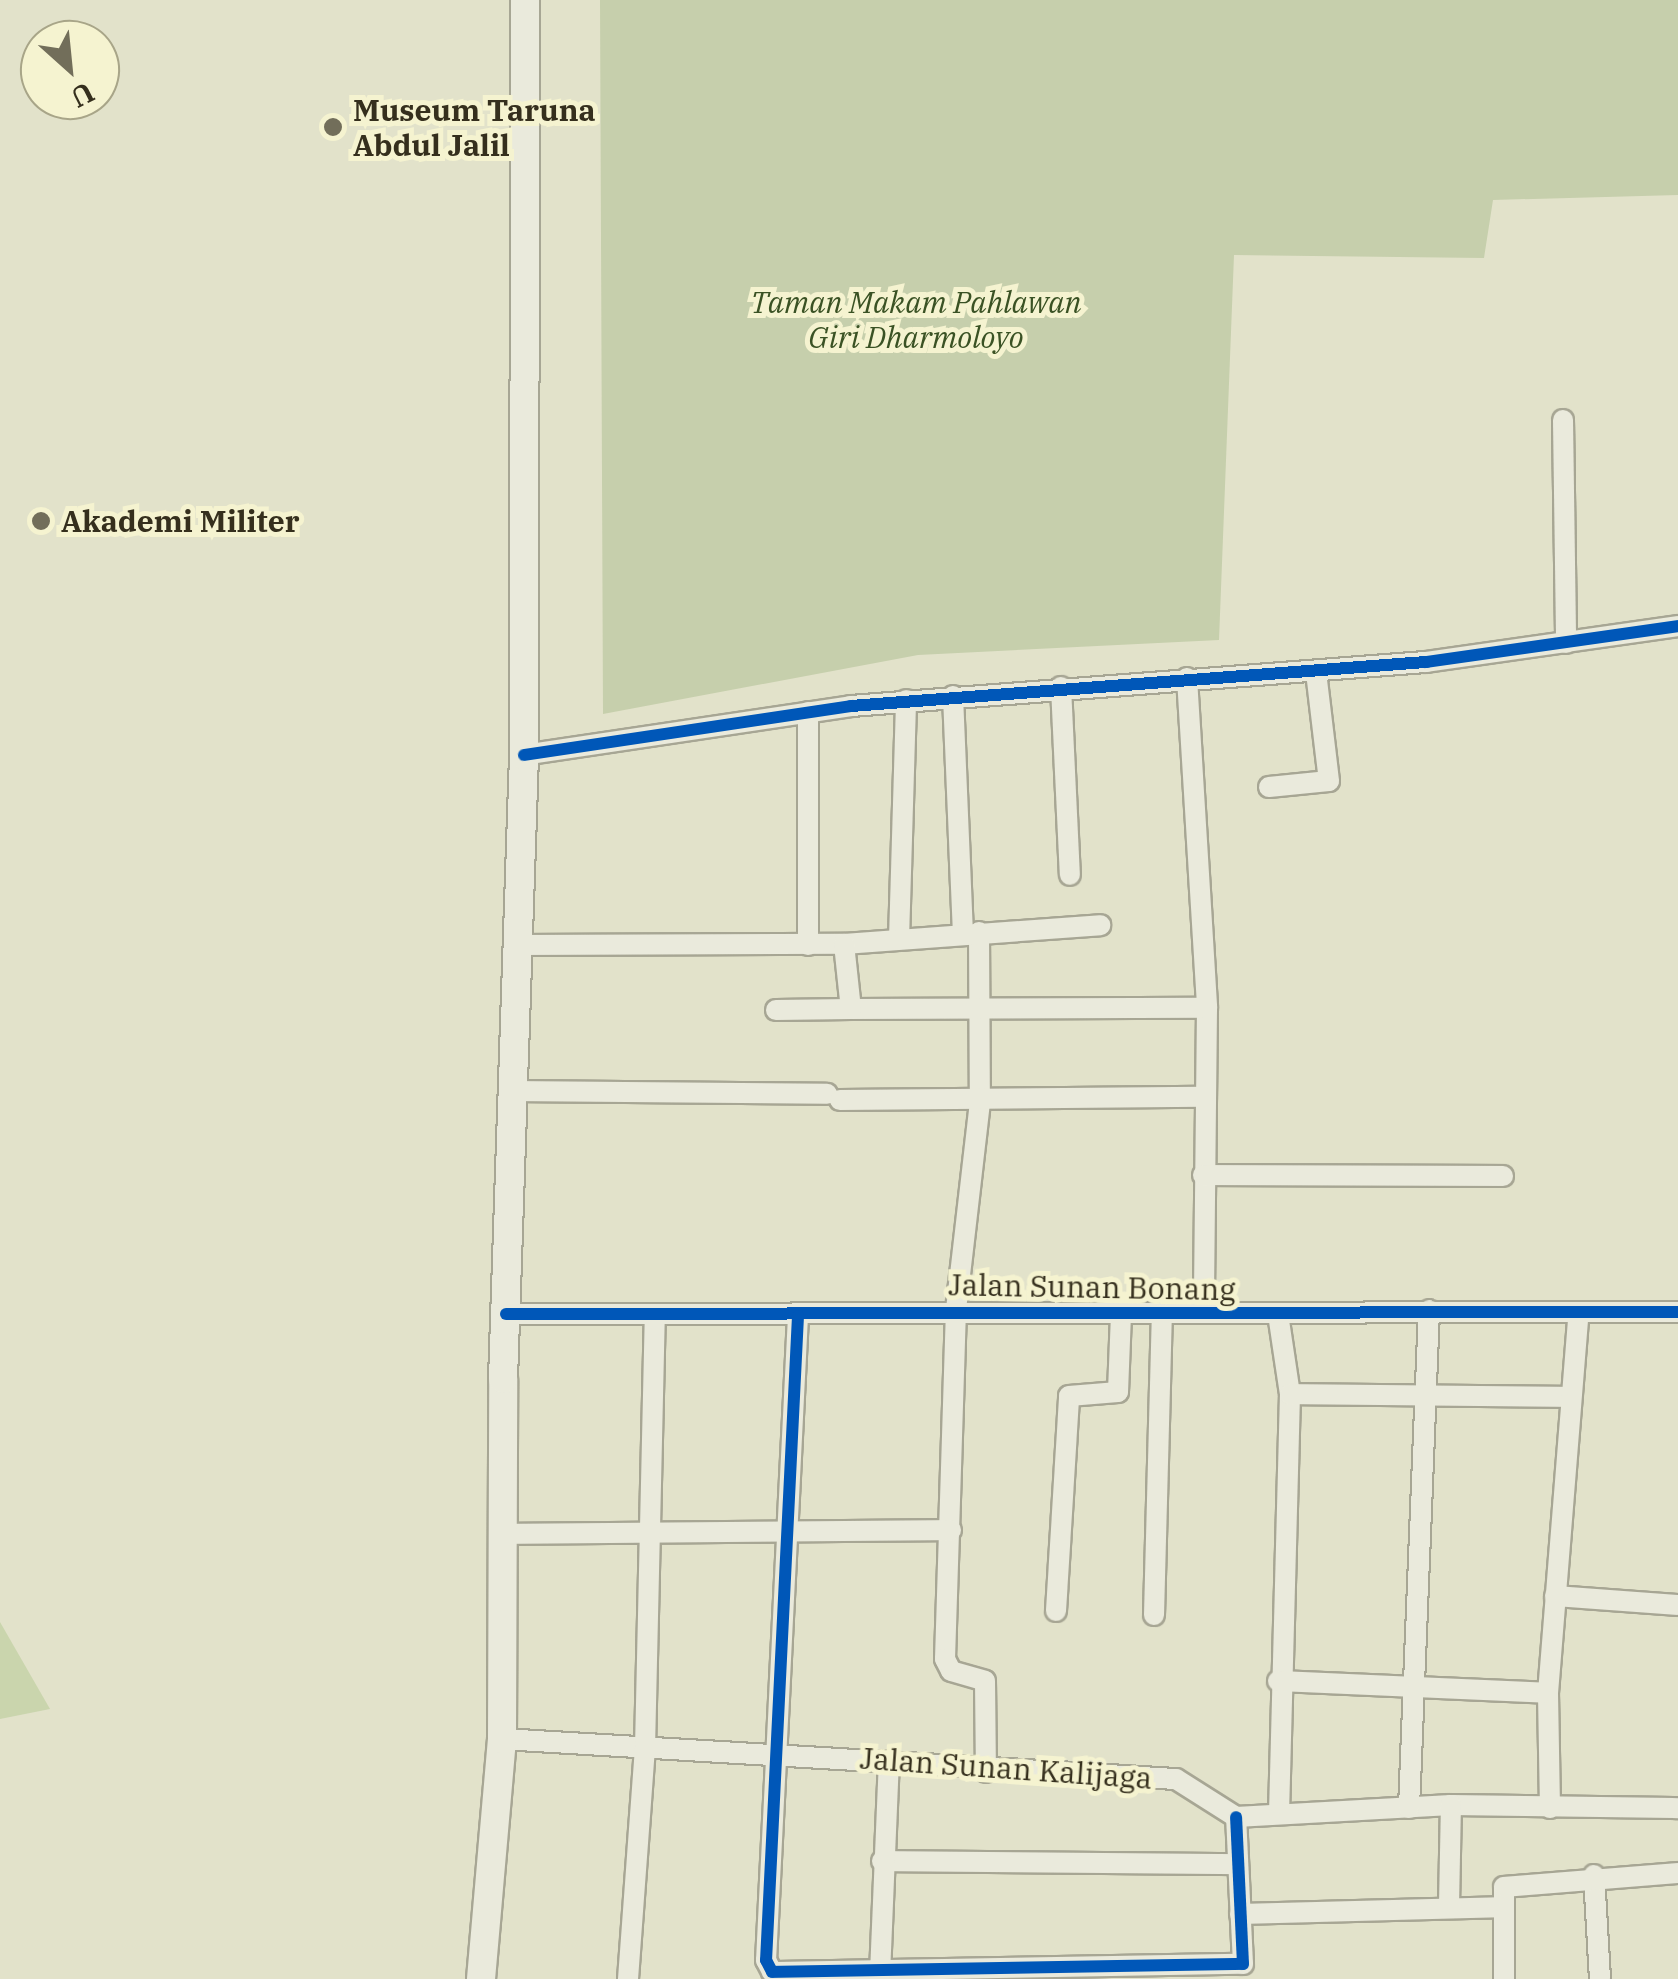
<!DOCTYPE html>
<style>
body{margin:0}
#map{position:relative;width:1678px;height:1979px;overflow:hidden;background:#e2e2ca;font-family:"IBM Plex Serif",serif}
div>[style]{position:absolute}
.green>*{inset:0;background:#cad5ad}
.cemetery>*{inset:0;background:#c6cfac}
.roads{filter:drop-shadow(2px 0 #a7a694) drop-shadow(-2px 0 #a7a694) drop-shadow(0 2px #a7a694) drop-shadow(0 -2px #a7a694)}
.minor>*{height:20px;margin:-10px;padding:0 10px;transform-origin:10px;border-radius:10px;background:#eaeadc}
.secondary>*{height:28px;margin:-14px;padding:0 14px;transform-origin:14px;border-radius:14px;background:#eaeadc}
.cycleway>*{height:12px;margin:-6px;padding:0 6px;transform-origin:6px;border-radius:6px;background:#0057b8}
.dots>*{width:28px;height:28px;translate:-50% -50%;box-sizing:border-box;border:5px solid #f5f3d0;border-radius:50%}
span{translate:-50% -50%;white-space:nowrap;text-align:center;line-height:1.15;-webkit-text-stroke:10px #f5f3d0;paint-order:stroke}
.poi-label{font-size:30px;color:#352f1d;font-weight:700}
.left{translate:0 -50%;text-align:left}
.park-label{font-size:30px;color:#3a5224;font-style:italic}
.street-label{font-size:30px;color:#352f1d}
.north{position:absolute;left:20px;top:20px;width:100px;height:100px;box-sizing:border-box;background:#f5f3d0;border:2px solid #a8a588;border-radius:50%;rotate:153deg;font-size:28px;font-weight:700;line-height:40px;text-align:center;color:#352f1d}
.north::after{content:'';display:block;margin:auto;width:35px;height:45px;background:#726e5a;clip-path:polygon(50% 0,100% 100%,50% 72%,0 100%)}
</style>
<div id="map">
<div class="green">
<i style="clip-path:polygon(0 1622px,50px 1709px,0 1719px)"></i>
</div>
<div class="cemetery">
<i style="clip-path:polygon(600px 0,1678px 0,1678px 195px,1493px 200px,1484px 258px,1234px 255px,1219px 640px,918px 655px,603px 714px)"></i>
</div>
<div class="roads">
<div class="minor">
<i style="left:1563px;top:420px;width:223px;rotate:89.2deg"></i>
<i style="left:1187px;top:678px;width:331px;rotate:86.5deg"></i>
<i style="left:1207px;top:1008px;width:304px;rotate:90.6deg"></i>
<i style="left:1061px;top:687px;width:188px;rotate:87.3deg"></i>
<i style="left:953px;top:696px;width:237px;rotate:87.6deg"></i>
<i style="left:524px;top:755px;width:331px;rotate:-8.5deg"></i>
<i style="left:851px;top:706px;width:577px;rotate:-4.38deg"></i>
<i style="left:1426px;top:662px;width:255px;rotate:-8.1deg"></i>
<i style="left:1269px;top:787px;width:60px;rotate:-5.7deg"></i>
<i style="left:1329px;top:781px;width:110px;rotate:-96.8deg"></i>
<i style="left:979px;top:932px;width:170px;rotate:89.7deg"></i>
<i style="left:980px;top:1102px;width:208px;rotate:96.6deg"></i>
<i style="left:956px;top:1309px;width:350px;rotate:91.8deg"></i>
<i style="left:945px;top:1659px;width:13px;rotate:63deg"></i>
<i style="left:951px;top:1671px;width:35px;rotate:16deg"></i>
<i style="left:985px;top:1681px;width:91px;rotate:89.4deg"></i>
<i style="left:899px;top:939px;width:239px;rotate:-88.3deg"></i>
<i style="left:844px;top:944px;width:257px;rotate:-4.2deg"></i>
<i style="left:518px;top:945px;width:326px;rotate:-0.2deg"></i>
<i style="left:844px;top:944px;width:65px;rotate:83.9deg"></i>
<i style="left:851px;top:1009px;width:356px;rotate:-0.2deg"></i>
<i style="left:808px;top:945px;width:233px;rotate:-90deg"></i>
<i style="left:776px;top:1010px;width:75px;rotate:-0.8deg"></i>
<i style="left:510px;top:1091px;width:317px;rotate:0.5deg"></i>
<i style="left:840px;top:1100px;width:363px;rotate:-0.5deg"></i>
<i style="left:1203px;top:1175px;width:300px;rotate:0.2deg"></i>
<i style="left:506px;top:1314px;width:1172px;rotate:-0.1deg"></i>
<i style="left:1278px;top:1314px;width:81px;rotate:81.5deg"></i>
<i style="left:1290px;top:1394px;width:417px;rotate:91.5deg"></i>
<i style="left:798px;top:1316px;width:645px;rotate:92.84deg"></i>
<i style="left:766px;top:1960px;width:13px;rotate:63deg"></i>
<i style="left:772px;top:1972px;width:471px;rotate:-1deg"></i>
<i style="left:1243px;top:1964px;width:147px;rotate:-92.7deg"></i>
<i style="left:1290px;top:1394px;width:279px;rotate:0.6deg"></i>
<i style="left:502px;top:1534px;width:449px;rotate:-0.5deg"></i>
<i style="left:1555px;top:1596px;width:123px;rotate:4.2deg"></i>
<i style="left:1056px;top:1611px;width:215px;rotate:-86.5deg"></i>
<i style="left:1069px;top:1396px;width:49px;rotate:-4.7deg"></i>
<i style="left:1118px;top:1392px;width:79px;rotate:-87.8deg"></i>
<i style="left:1154px;top:1615px;width:301px;rotate:-88.5deg"></i>
<i style="left:1278px;top:1681px;width:270px;rotate:2.5deg"></i>
<i style="left:502px;top:1739px;width:675px;rotate:3.4deg"></i>
<i style="left:1176px;top:1779px;width:71px;rotate:32.3deg"></i>
<i style="left:1236px;top:1817px;width:215px;rotate:-3.2deg"></i>
<i style="left:1451px;top:1805px;width:227px;rotate:0.8deg"></i>
<i style="left:1409px;top:1808px;width:498px;rotate:-87.7deg"></i>
<i style="left:1550px;top:1808px;width:115px;rotate:-91deg"></i>
<i style="left:1548px;top:1693px;width:377px;rotate:-85.4deg"></i>
<i style="left:882px;top:1861px;width:356px;rotate:0.5deg"></i>
<i style="left:1594px;top:1875px;width:104px;rotate:86.7deg"></i>
<i style="left:1449px;top:1906px;width:101px;rotate:-88.9deg"></i>
<i style="left:1240px;top:1914px;width:259px;rotate:-1.5deg"></i>
<i style="left:880px;top:1974px;width:213px;rotate:-87.6deg"></i>
<i style="left:628px;top:1979px;width:232px;rotate:-85.8deg"></i>
<i style="left:645px;top:1748px;width:434px;rotate:-88.7deg"></i>
<i style="left:1504px;top:1979px;width:92px;rotate:-90deg"></i>
<i style="left:1504px;top:1887px;width:175px;rotate:-4.6deg"></i>
</div>
<div class="secondary">
<i style="left:481px;top:1979px;width:241px;rotate:-85deg"></i>
<i style="left:502px;top:1739px;width:360px;rotate:-89.8deg"></i>
<i style="left:503px;top:1379px;width:624px;rotate:-88.07deg"></i>
<i style="left:524px;top:755px;width:755px;rotate:-89.92deg"></i>
</div>
</div>
<div class="cycleway">
<i style="left:524px;top:755px;width:331px;rotate:-8.5deg"></i>
<i style="left:851px;top:706px;width:577px;rotate:-4.38deg"></i>
<i style="left:1426px;top:662px;width:255px;rotate:-8.1deg"></i>
<i style="left:506px;top:1314px;width:1172px;rotate:-0.1deg"></i>
<i style="left:798px;top:1316px;width:645px;rotate:92.84deg"></i>
<i style="left:766px;top:1960px;width:13px;rotate:63deg"></i>
<i style="left:772px;top:1972px;width:471px;rotate:-1deg"></i>
<i style="left:1243px;top:1964px;width:147px;rotate:-92.7deg"></i>
</div>
<div class="dots">
<i style="left:333px;top:127px;background:#726e5a"></i>
<i style="left:41px;top:521px;background:#726e5a"></i>
</div>
<div class="poi-label">
<span class="left" style="left:353px;top:127px">Museum Taruna<br>Abdul Jalil</span>
<span class="left" style="left:61px;top:521px">Akademi Militer</span>
</div>
<div class="park-label">
<span style="left:916px;top:319px">Taman Makam Pahlawan<br>Giri Dharmoloyo</span>
</div>
<div class="street-label">
<span style="left:1092px;top:1287px;rotate:1deg">Jalan Sunan Bonang</span>
<span style="left:1006px;top:1768px;rotate:4deg">Jalan Sunan Kalijaga</span>
</div>
<div class="north">U</div>
</div>
